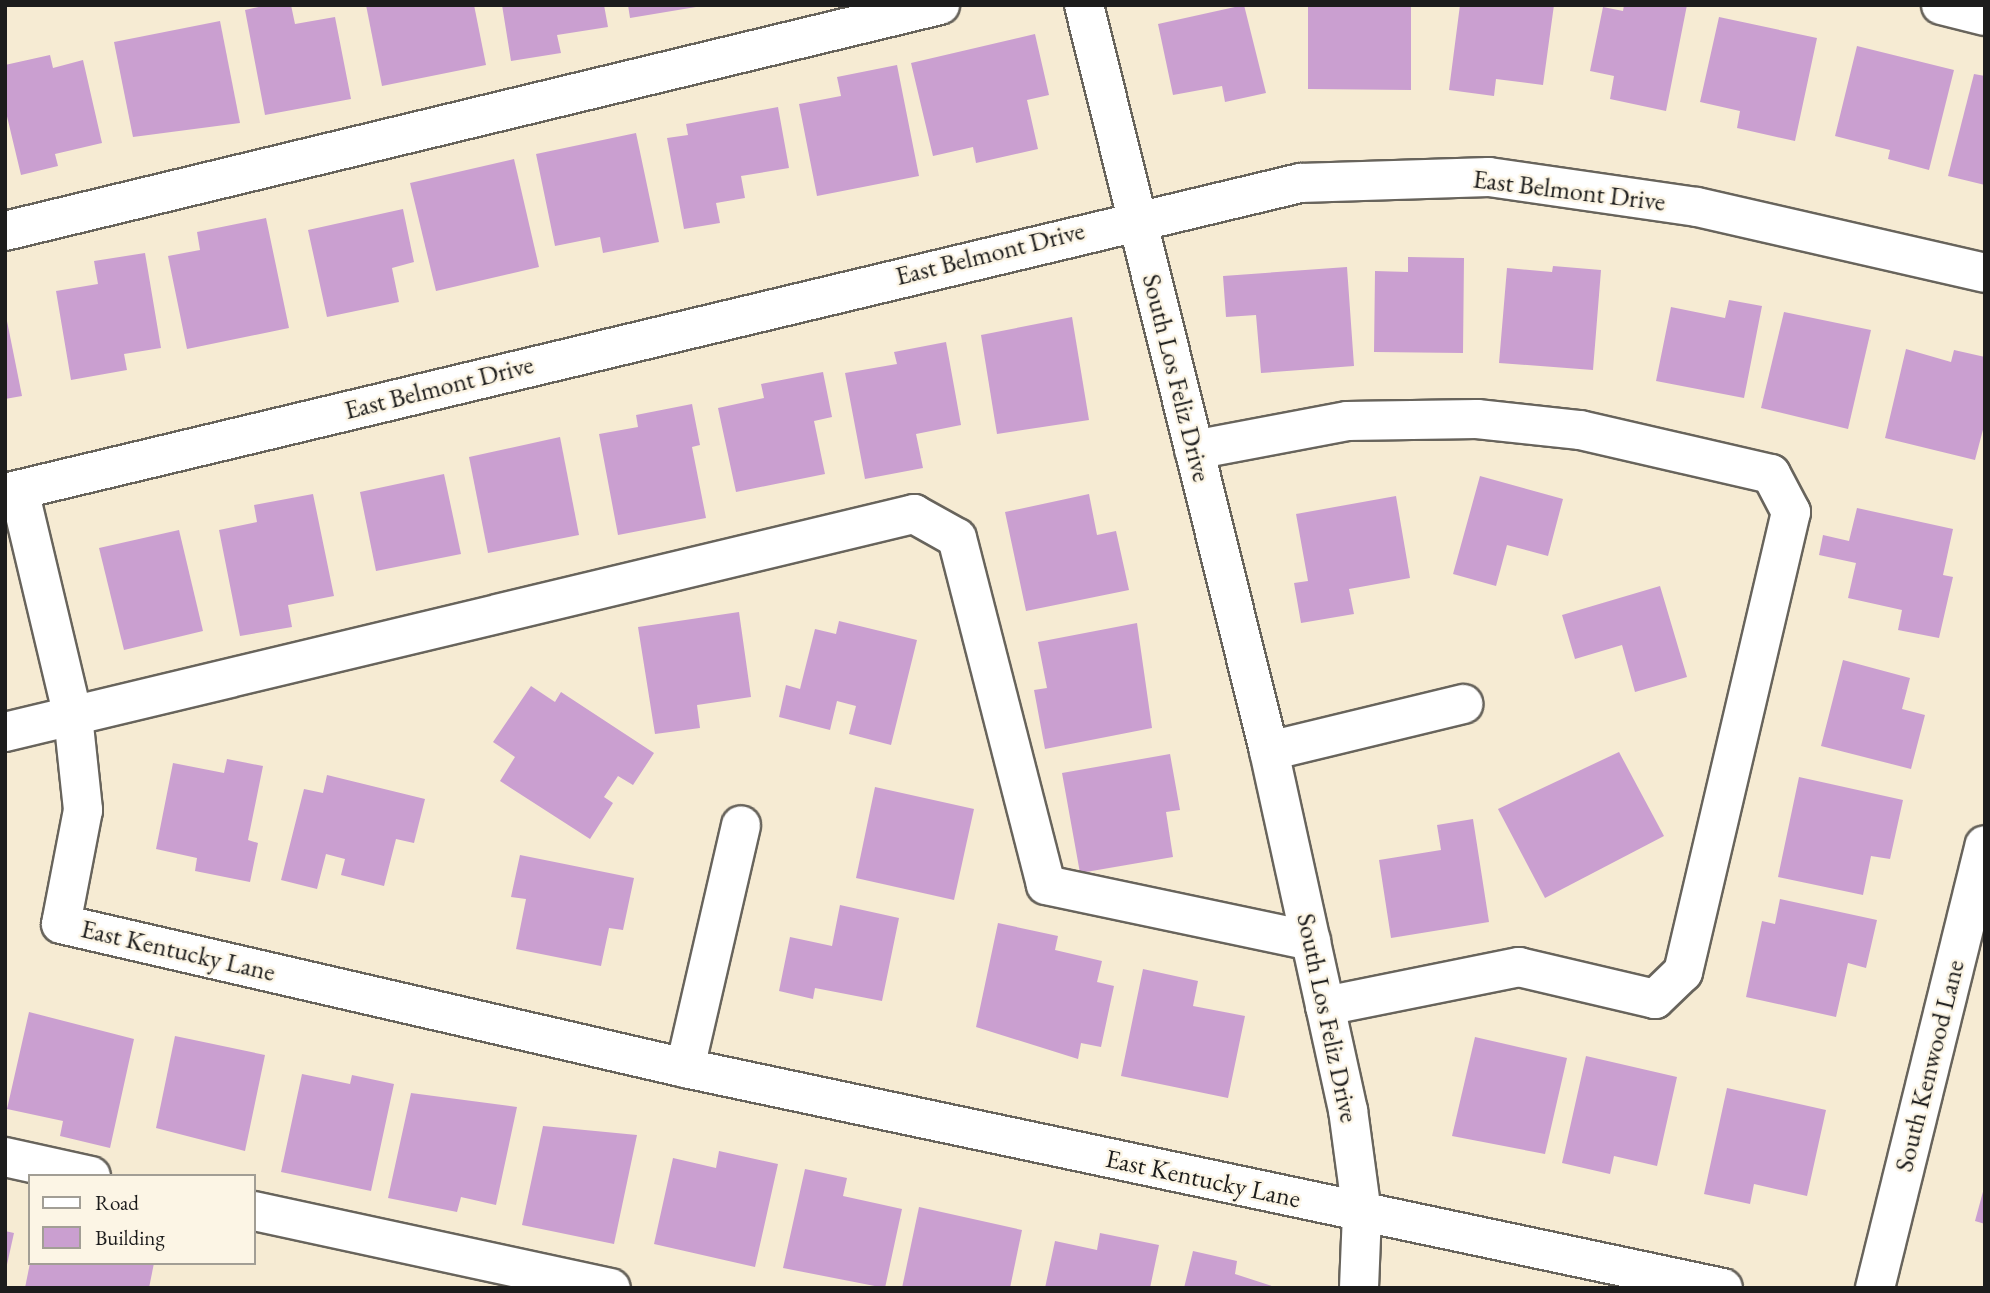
<!DOCTYPE html>
<style>
body{margin:0}
#map{position:relative;width:1990px;height:1293px;overflow:hidden;background:#f6ebd3;font-family:"EB Garamond",serif}
div>[style]{position:absolute}
.building>*{inset:0;background:#ca9fd0}
.roads{filter:drop-shadow(2px 0 #68645c) drop-shadow(-2px 0 #68645c) drop-shadow(0 2px #68645c) drop-shadow(0 -2px #68645c)}
.minor>*{height:38px;margin:-19px;padding:0 19px;transform-origin:19px;border-radius:19px;background:#fff}
span{translate:-50% -50%;white-space:nowrap;text-align:center;line-height:1.15;-webkit-text-stroke:5px #fcf5e5;paint-order:stroke}
.street-label{font-size:26px;color:#1c1c1c}
.frame{position:absolute;inset:0;border:7px solid #1c1c1c;pointer-events:none}
.legend{position:absolute;left:28px;top:1174px;width:228px;height:91px;box-sizing:border-box;background:#fcf5e5;border:2px solid #a29e95;margin:0;padding:9px 12px;list-style:none;font-size:21px;color:#1c1c1c}
.legend li{display:flex;align-items:center;gap:14px;height:35px}
.legend b{width:35px;border:2px solid #a29e95}
</style>
<div id="map">
<div class="building">
<i style="clip-path:polygon(268px 5px,291px 5px,295px 24px,335px 17px,351px 99px,265px 115px,245px 10px)"></i>
<i style="clip-path:polygon(366px 5px,474px 5px,486px 65px,382px 86px)"></i>
<i style="clip-path:polygon(502px 5px,604px 5px,608px 27px,557px 35px,561px 53px,511px 61px)"></i>
<i style="clip-path:polygon(628px 5px,696px 5px,696px 7px,630px 18px)"></i>
<i style="clip-path:polygon(1244px 5px,1266px 93px,1225px 102px,1222px 86px,1173px 95px,1158px 24px)"></i>
<i style="clip-path:polygon(1308px 5px,1411px 5px,1411px 90px,1308px 89px)"></i>
<i style="clip-path:polygon(1460px 5px,1554px 5px,1543px 85px,1496px 79px,1494px 96px,1449px 90px)"></i>
<i style="clip-path:polygon(1624px 5px,1687px 5px,1666px 111px,1610px 99px,1614px 76px,1590px 71px,1603px 7px,1623px 11px)"></i>
<i style="clip-path:polygon(1719px 17px,1817px 38px,1795px 141px,1737px 128px,1740px 111px,1700px 102px)"></i>
<i style="clip-path:polygon(220px 21px,240px 123px,133px 137px,114px 42px)"></i>
<i style="clip-path:polygon(1035px 34px,1049px 95px,1027px 100px,1038px 149px,976px 163px,973px 147px,933px 156px,911px 63px)"></i>
<i style="clip-path:polygon(1857px 46px,1954px 70px,1929px 170px,1888px 159px,1890px 150px,1835px 136px)"></i>
<i style="clip-path:polygon(50px 55px,53px 68px,83px 60px,102px 143px,55px 154px,58px 166px,21px 175px,5px 108px,5px 65px)"></i>
<i style="clip-path:polygon(897px 65px,919px 176px,817px 196px,799px 104px,841px 96px,837px 77px)"></i>
<i style="clip-path:polygon(1974px 74px,1985px 76px,1985px 185px,1948px 176px)"></i>
<i style="clip-path:polygon(778px 107px,789px 168px,741px 176px,745px 198px,716px 203px,720px 223px,684px 229px,667px 138px,688px 135px,686px 124px)"></i>
<i style="clip-path:polygon(636px 133px,659px 242px,603px 253px,600px 237px,555px 246px,536px 154px)"></i>
<i style="clip-path:polygon(514px 159px,539px 267px,436px 291px,410px 183px)"></i>
<i style="clip-path:polygon(403px 209px,414px 262px,392px 268px,399px 302px,327px 317px,308px 230px)"></i>
<i style="clip-path:polygon(266px 218px,289px 328px,187px 349px,168px 256px,200px 250px,197px 232px)"></i>
<i style="clip-path:polygon(145px 253px,161px 348px,124px 354px,127px 370px,71px 380px,56px 291px,98px 284px,94px 261px)"></i>
<i style="clip-path:polygon(1408px 257px,1464px 258px,1463px 353px,1374px 352px,1375px 271px,1408px 272px)"></i>
<i style="clip-path:polygon(1553px 266px,1601px 270px,1593px 370px,1499px 363px,1507px 268px,1552px 272px)"></i>
<i style="clip-path:polygon(1347px 267px,1354px 366px,1261px 373px,1256px 315px,1226px 317px,1223px 276px)"></i>
<i style="clip-path:polygon(1729px 300px,1762px 306px,1744px 398px,1656px 381px,1671px 307px,1725px 318px)"></i>
<i style="clip-path:polygon(5px 311px,22px 396px,5px 399px)"></i>
<i style="clip-path:polygon(1784px 312px,1871px 330px,1848px 429px,1761px 408px)"></i>
<i style="clip-path:polygon(1072px 317px,1089px 420px,997px 434px,981px 335px)"></i>
<i style="clip-path:polygon(946px 342px,961px 425px,916px 434px,923px 468px,865px 479px,845px 373px,897px 364px,894px 352px)"></i>
<i style="clip-path:polygon(1906px 349px,1951px 362px,1954px 350px,1985px 357px,1985px 422px,1975px 460px,1885px 438px)"></i>
<i style="clip-path:polygon(823px 372px,832px 417px,814px 421px,825px 474px,736px 492px,718px 408px,764px 398px,761px 384px)"></i>
<i style="clip-path:polygon(692px 404px,700px 445px,692px 447px,706px 518px,618px 535px,599px 434px,638px 427px,636px 415px)"></i>
<i style="clip-path:polygon(560px 437px,579px 535px,488px 553px,469px 457px)"></i>
<i style="clip-path:polygon(444px 474px,461px 554px,376px 571px,360px 492px)"></i>
<i style="clip-path:polygon(1480px 476px,1563px 499px,1548px 556px,1507px 545px,1496px 586px,1453px 574px)"></i>
<i style="clip-path:polygon(313px 494px,334px 596px,288px 605px,292px 627px,240px 636px,219px 530px,257px 522px,254px 505px)"></i>
<i style="clip-path:polygon(1089px 494px,1097px 535px,1116px 531px,1129px 590px,1026px 611px,1005px 512px)"></i>
<i style="clip-path:polygon(1396px 496px,1410px 578px,1349px 589px,1354px 614px,1301px 623px,1294px 583px,1308px 581px,1296px 514px)"></i>
<i style="clip-path:polygon(1857px 508px,1953px 529px,1943px 575px,1953px 577px,1939px 638px,1898px 630px,1902px 610px,1848px 598px,1856px 563px,1819px 555px,1823px 535px,1849px 541px)"></i>
<i style="clip-path:polygon(179px 530px,203px 631px,124px 650px,99px 548px)"></i>
<i style="clip-path:polygon(1660px 586px,1687px 677px,1635px 692px,1622px 645px,1575px 659px,1562px 615px)"></i>
<i style="clip-path:polygon(739px 612px,751px 697px,697px 705px,700px 728px,655px 734px,638px 627px)"></i>
<i style="clip-path:polygon(839px 621px,917px 640px,891px 745px,849px 734px,856px 706px,837px 701px,830px 730px,779px 717px,786px 685px,800px 689px,815px 629px,836px 634px)"></i>
<i style="clip-path:polygon(1137px 623px,1152px 728px,1045px 749px,1034px 690px,1047px 688px,1038px 642px)"></i>
<i style="clip-path:polygon(1843px 660px,1910px 678px,1902px 709px,1925px 715px,1911px 769px,1821px 746px)"></i>
<i style="clip-path:polygon(531px 686px,555px 702px,561px 692px,654px 753px,633px 785px,618px 776px,604px 797px,613px 803px,590px 839px,500px 781px,515px 757px,493px 742px)"></i>
<i style="clip-path:polygon(1619px 752px,1664px 836px,1545px 898px,1498px 809px)"></i>
<i style="clip-path:polygon(1170px 754px,1180px 810px,1166px 812px,1173px 857px,1080px 873px,1062px 773px)"></i>
<i style="clip-path:polygon(227px 759px,263px 766px,248px 840px,258px 843px,250px 882px,195px 871px,197px 858px,156px 849px,173px 763px,224px 773px)"></i>
<i style="clip-path:polygon(327px 775px,425px 799px,414px 843px,396px 839px,384px 886px,341px 875px,345px 859px,326px 854px,317px 889px,281px 880px,304px 789px,323px 793px)"></i>
<i style="clip-path:polygon(1799px 777px,1903px 800px,1890px 859px,1871px 856px,1863px 895px,1778px 877px)"></i>
<i style="clip-path:polygon(875px 787px,974px 809px,954px 900px,856px 878px)"></i>
<i style="clip-path:polygon(1473px 819px,1489px 922px,1391px 938px,1379px 860px,1441px 850px,1437px 825px)"></i>
<i style="clip-path:polygon(520px 855px,634px 878px,623px 930px,609px 928px,601px 966px,516px 949px,526px 899px,511px 897px)"></i>
<i style="clip-path:polygon(1780px 899px,1877px 920px,1866px 968px,1848px 963px,1836px 1017px,1746px 997px,1762px 921px,1775px 924px)"></i>
<i style="clip-path:polygon(840px 905px,899px 918px,882px 1001px,815px 988px,813px 999px,779px 991px,790px 937px,832px 946px)"></i>
<i style="clip-path:polygon(998px 923px,1058px 936px,1055px 950px,1102px 961px,1097px 982px,1114px 986px,1101px 1047px,1081px 1043px,1078px 1059px,976px 1027px)"></i>
<i style="clip-path:polygon(1143px 969px,1198px 981px,1193px 1006px,1245px 1016px,1228px 1098px,1121px 1076px)"></i>
<i style="clip-path:polygon(29px 1012px,134px 1039px,110px 1148px,60px 1136px,63px 1121px,7px 1109px)"></i>
<i style="clip-path:polygon(175px 1036px,265px 1055px,245px 1151px,156px 1128px)"></i>
<i style="clip-path:polygon(1475px 1037px,1567px 1058px,1545px 1154px,1452px 1136px)"></i>
<i style="clip-path:polygon(1586px 1056px,1677px 1077px,1657px 1166px,1614px 1156px,1610px 1174px,1562px 1163px)"></i>
<i style="clip-path:polygon(302px 1074px,350px 1084px,352px 1075px,394px 1084px,371px 1191px,281px 1172px)"></i>
<i style="clip-path:polygon(1727px 1088px,1826px 1110px,1807px 1196px,1754px 1184px,1750px 1204px,1704px 1194px)"></i>
<i style="clip-path:polygon(411px 1093px,517px 1107px,496px 1205px,461px 1197px,457px 1212px,388px 1198px)"></i>
<i style="clip-path:polygon(543px 1126px,637px 1135px,614px 1244px,522px 1225px)"></i>
<i style="clip-path:polygon(719px 1151px,778px 1164px,755px 1267px,654px 1244px,673px 1158px,716px 1168px)"></i>
<i style="clip-path:polygon(805px 1169px,847px 1178px,843px 1196px,902px 1209px,885px 1288px,783px 1268px)"></i>
<i style="clip-path:polygon(1984px 1188px,1985px 1188px,1985px 1224px,1975px 1221px)"></i>
<i style="clip-path:polygon(919px 1207px,1022px 1230px,1010px 1288px,902px 1288px)"></i>
<i style="clip-path:polygon(5px 1231px,14px 1233px,6px 1269px,5px 1269px)"></i>
<i style="clip-path:polygon(1100px 1233px,1159px 1245px,1150px 1288px,1045px 1288px,1055px 1241px,1097px 1250px)"></i>
<i style="clip-path:polygon(1193px 1251px,1237px 1261px,1235px 1274px,1278px 1288px,1184px 1288px)"></i>
<i style="clip-path:polygon(30px 1263px,154px 1263px,149px 1288px,25px 1288px)"></i>
</div>
<div class="roads">
<div class="minor">
<i style="left:1084px;top:5px;width:769px;rotate:76.07deg"></i>
<i style="left:1269px;top:751px;width:368px;rotate:77.6deg"></i>
<i style="left:1348px;top:1110px;width:104px;rotate:82.3deg"></i>
<i style="left:1362px;top:1213px;width:75px;rotate:92.3deg"></i>
<i style="left:1941px;top:5px;width:45px;rotate:14deg"></i>
<i style="left:5px;top:231px;width:962px;rotate:-13.59deg"></i>
<i style="left:1194px;top:450px;width:156px;rotate:-10.7deg"></i>
<i style="left:1347px;top:421px;width:130px;rotate:-0.9deg"></i>
<i style="left:1477px;top:419px;width:104px;rotate:6.1deg"></i>
<i style="left:1580px;top:430px;width:196px;rotate:13deg"></i>
<i style="left:1771px;top:474px;width:43px;rotate:62.2deg"></i>
<i style="left:1791px;top:512px;width:473px;rotate:103.2deg"></i>
<i style="left:1683px;top:972px;width:39px;rotate:136deg"></i>
<i style="left:1655px;top:999px;width:140px;rotate:-166.8deg"></i>
<i style="left:1519px;top:967px;width:198px;rotate:168.6deg"></i>
<i style="left:19px;top:490px;width:232px;rotate:76.6deg"></i>
<i style="left:73px;top:716px;width:95px;rotate:83.9deg"></i>
<i style="left:83px;top:810px;width:116px;rotate:100.9deg"></i>
<i style="left:61px;top:924px;width:640px;rotate:12.99deg"></i>
<i style="left:685px;top:1068px;width:1061px;rotate:11.97deg"></i>
<i style="left:5px;top:493px;width:1332px;rotate:-13.46deg"></i>
<i style="left:1300px;top:183px;width:189px;rotate:-1.8deg"></i>
<i style="left:1489px;top:177px;width:210px;rotate:8.2deg"></i>
<i style="left:1697px;top:207px;width:295px;rotate:12.9deg"></i>
<i style="left:5px;top:732px;width:935px;rotate:-13.49deg"></i>
<i style="left:914px;top:514px;width:49px;rotate:29.2deg"></i>
<i style="left:957px;top:538px;width:358px;rotate:75.6deg"></i>
<i style="left:1046px;top:885px;width:271px;rotate:11.9deg"></i>
<i style="left:1269px;top:751px;width:200px;rotate:-13.6deg"></i>
<i style="left:685px;top:1068px;width:249px;rotate:-77deg"></i>
<i style="left:5px;top:1157px;width:88px;rotate:12.5deg"></i>
<i style="left:254px;top:1211px;width:365px;rotate:12.2deg"></i>
<i style="left:1875px;top:1288px;width:456px;rotate:-76.1deg"></i>
</div>
</div>
<div class="street-label">
<span style="left:1569px;top:191px;rotate:7deg">East Belmont Drive</span>
<span style="left:990px;top:254px;rotate:-14deg">East Belmont Drive</span>
<span style="left:1176px;top:378px;rotate:76deg">South Los Feliz Drive</span>
<span style="left:439px;top:388px;rotate:-14deg">East Belmont Drive</span>
<span style="left:178px;top:951px;rotate:13deg">East Kentucky Lane</span>
<span style="left:1327px;top:1018px;rotate:78deg">South Los Feliz Drive</span>
<span style="left:1930px;top:1066px;rotate:-76deg">South Kenwood Lane</span>
<span style="left:1203px;top:1179px;rotate:12deg">East Kentucky Lane</span>
</div>
<div class="frame"></div>
<ul class="legend">
<li><b style="height:9px;background:#fff"></b>Road</li>
<li><b style="height:19px;background:#ca9fd0"></b>Building</li>
</ul>
</div>
